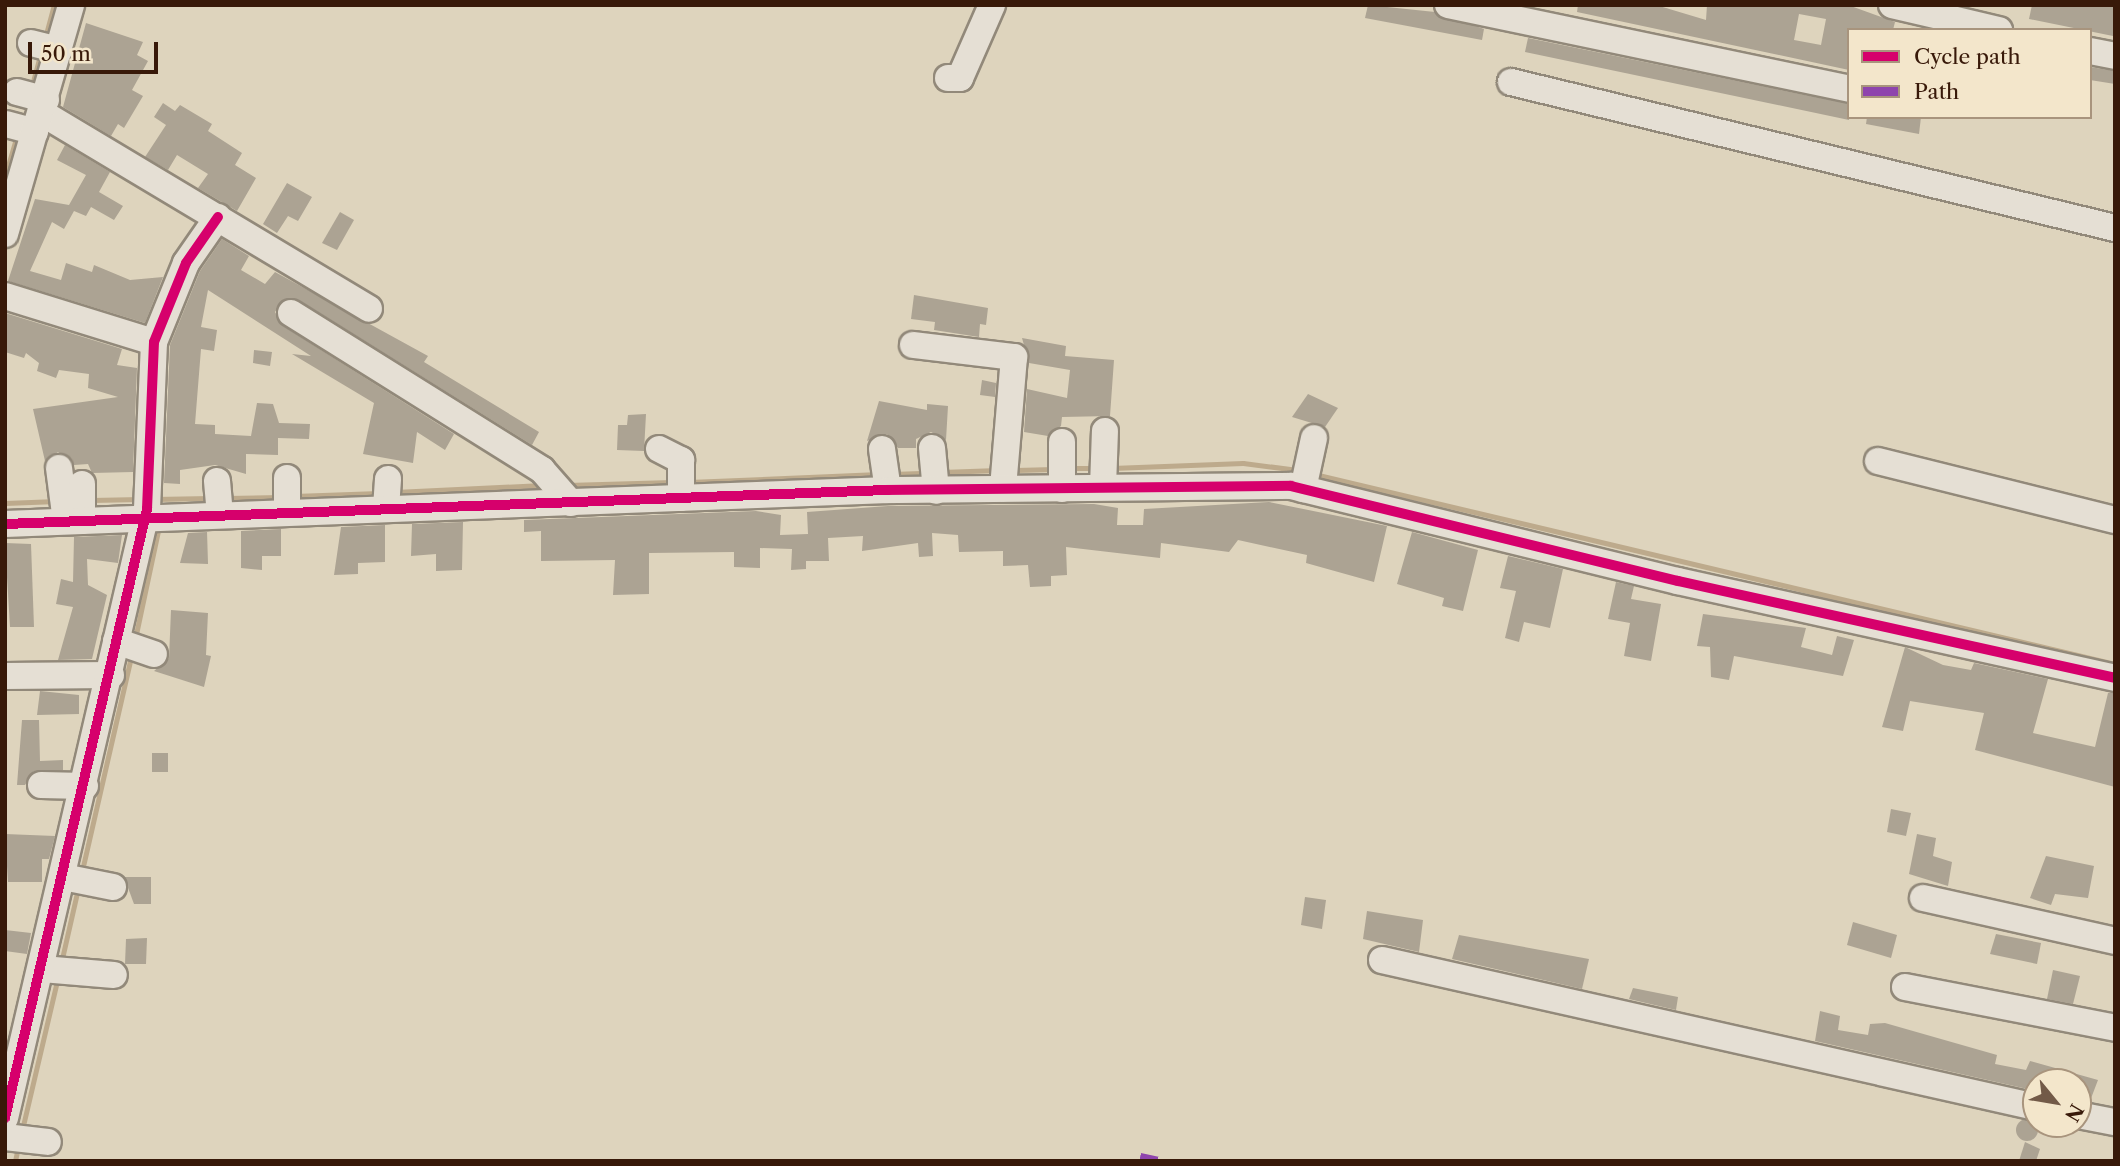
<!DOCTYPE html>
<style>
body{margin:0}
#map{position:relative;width:2120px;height:1166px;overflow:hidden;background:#ded4bd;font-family:"Libre Caslon Text",serif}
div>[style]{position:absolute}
.stream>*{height:5px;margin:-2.5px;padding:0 2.5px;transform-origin:2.5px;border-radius:2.5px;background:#bdaa8c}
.building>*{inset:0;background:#aca393}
.round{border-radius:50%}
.roads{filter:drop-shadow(2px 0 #92897a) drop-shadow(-2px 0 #92897a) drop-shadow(0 2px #92897a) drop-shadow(0 -2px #92897a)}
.minor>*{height:26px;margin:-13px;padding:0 13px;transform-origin:13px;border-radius:13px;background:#e5dfd4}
.quiet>*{height:9px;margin-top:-4.5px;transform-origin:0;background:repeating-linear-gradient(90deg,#8e44ad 0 18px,transparent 0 27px)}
.cycleway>*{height:10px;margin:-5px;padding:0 5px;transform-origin:5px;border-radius:5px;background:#d6006c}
span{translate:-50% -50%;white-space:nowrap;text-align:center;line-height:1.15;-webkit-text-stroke:5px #f3e6cb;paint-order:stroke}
.frame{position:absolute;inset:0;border:7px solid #381909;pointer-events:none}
.legend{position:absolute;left:1847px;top:28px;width:245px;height:91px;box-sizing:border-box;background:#f3e6cb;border:2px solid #a8947d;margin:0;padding:9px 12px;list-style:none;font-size:21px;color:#381909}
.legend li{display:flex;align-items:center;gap:14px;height:35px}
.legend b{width:35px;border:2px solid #a8947d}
.north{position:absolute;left:2022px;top:1068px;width:70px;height:70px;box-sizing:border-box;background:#f3e6cb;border:2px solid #a8947d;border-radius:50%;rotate:120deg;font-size:19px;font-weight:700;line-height:28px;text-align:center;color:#381909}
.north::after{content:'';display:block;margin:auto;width:24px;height:32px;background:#725a48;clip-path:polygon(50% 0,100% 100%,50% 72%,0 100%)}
.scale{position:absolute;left:28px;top:42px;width:130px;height:32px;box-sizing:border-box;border:4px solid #381909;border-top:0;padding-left:9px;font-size:21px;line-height:24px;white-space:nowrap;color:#381909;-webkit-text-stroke:5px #f3e6cb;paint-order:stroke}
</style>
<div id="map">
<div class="stream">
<i style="left:45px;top:38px;width:34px;rotate:-75deg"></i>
<i style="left:31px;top:89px;width:35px;rotate:-75deg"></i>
<i style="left:5px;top:176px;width:43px;rotate:-73.7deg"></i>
<i style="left:1070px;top:468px;width:26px"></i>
<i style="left:1112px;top:468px;width:131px;rotate:-2.2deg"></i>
<i style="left:1243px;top:463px;width:55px;rotate:7.3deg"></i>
<i style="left:1011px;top:470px;width:43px;rotate:-1.3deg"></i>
<i style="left:941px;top:472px;width:57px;rotate:-2deg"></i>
<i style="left:892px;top:474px;width:36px;rotate:-2deg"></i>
<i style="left:1314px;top:474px;width:823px;rotate:13.34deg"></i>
<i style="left:689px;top:482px;width:190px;rotate:-2.4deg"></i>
<i style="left:567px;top:485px;width:105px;rotate:-1.6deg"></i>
<i style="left:395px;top:492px;width:148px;rotate:-2.7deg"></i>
<i style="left:294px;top:496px;width:85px;rotate:-2deg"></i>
<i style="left:227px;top:498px;width:54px;rotate:-1.1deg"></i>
<i style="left:154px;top:499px;width:57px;rotate:-1deg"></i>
<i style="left:91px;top:500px;width:50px;rotate:-1.1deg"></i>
<i style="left:5px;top:503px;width:52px;rotate:-2.2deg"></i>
<i style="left:135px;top:639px;width:116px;rotate:-78deg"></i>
<i style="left:81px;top:875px;width:225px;rotate:-77.1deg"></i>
<i style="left:61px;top:963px;width:77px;rotate:-77.2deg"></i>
<i style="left:22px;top:1130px;width:158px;rotate:-76.8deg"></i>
<i style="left:15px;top:1161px;width:14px;rotate:-78deg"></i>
</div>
<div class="building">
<i style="clip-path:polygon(1368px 5px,1435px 12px,1484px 29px,1482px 40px,1365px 18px)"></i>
<i style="clip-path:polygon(evenodd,1578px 5px,1656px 5px,1706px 20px,1707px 5px,1848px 5px,1895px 22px,1893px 30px,1849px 30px,1849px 70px,1577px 12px,1578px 5px,1799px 14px,1826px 19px,1821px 45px,1794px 40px,1799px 14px)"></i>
<i style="clip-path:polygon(2032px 5px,2115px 5px,2113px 36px,2029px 19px)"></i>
<i style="clip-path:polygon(86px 23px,143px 42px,137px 55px,148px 61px,132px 90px,143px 96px,124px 128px,118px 124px,111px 136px,63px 107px)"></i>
<i style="clip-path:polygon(1528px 38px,1849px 104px,1849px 120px,1525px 52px)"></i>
<i style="clip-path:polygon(2090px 67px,2115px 71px,2115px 84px,2090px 80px)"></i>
<i style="clip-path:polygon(163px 103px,175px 111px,180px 105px,212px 124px,208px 131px,242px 153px,235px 165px,256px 178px,237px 211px,198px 188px,208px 174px,177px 155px,168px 170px,145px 157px,166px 125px,154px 117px)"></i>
<i style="clip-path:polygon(1867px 117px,1921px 117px,1919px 134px,1866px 124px)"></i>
<i style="clip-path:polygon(65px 145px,110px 172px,99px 192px,123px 206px,114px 220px,91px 207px,86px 216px,74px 211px,64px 229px,52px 222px,30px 271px,61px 280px,66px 263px,92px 272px,94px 265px,130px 280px,163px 277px,145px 323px,8px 281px,35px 199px,69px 205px,86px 175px,57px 160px)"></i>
<i style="clip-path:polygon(287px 183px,312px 197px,298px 221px,288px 216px,277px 233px,263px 224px)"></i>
<i style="clip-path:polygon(340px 212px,354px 220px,337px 250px,322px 243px)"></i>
<i style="clip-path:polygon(222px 239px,249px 256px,241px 270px,265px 284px,275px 272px,428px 356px,424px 362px,539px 432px,532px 445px,299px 300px,284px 299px,275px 312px,283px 326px,454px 434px,445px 450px,417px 432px,413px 463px,363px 454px,374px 403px,292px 354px,311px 356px,208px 290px,201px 327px,217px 330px,214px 351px,201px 349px,195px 424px,215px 425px,215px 434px,251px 436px,257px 403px,273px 404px,279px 423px,310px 424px,309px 439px,278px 438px,278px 455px,246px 454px,246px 474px,215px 465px,180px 470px,180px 484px,164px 483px,170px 345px,200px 271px)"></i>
<i style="clip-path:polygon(914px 295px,988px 308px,986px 325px,980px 324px,979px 337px,934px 330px,935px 322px,911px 319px)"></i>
<i style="clip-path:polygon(5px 313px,122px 349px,117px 365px,137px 368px,133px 472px,92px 473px,88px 464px,74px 465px,58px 452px,45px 461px,33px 409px,118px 397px,88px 388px,89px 374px,59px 370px,56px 378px,37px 371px,39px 363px,26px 353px,24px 358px,5px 352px)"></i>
<i style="clip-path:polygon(1022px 338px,1066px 346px,1065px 356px,1114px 360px,1110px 416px,1062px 417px,1061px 426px,1048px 436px,1024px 432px,1027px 389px,1067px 398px,1070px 370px,1029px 363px)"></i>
<i style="clip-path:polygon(254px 350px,272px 352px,270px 366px,253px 363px)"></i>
<i style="clip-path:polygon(982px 380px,996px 383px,995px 397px,980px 395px)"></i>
<i style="clip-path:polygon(1308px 394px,1338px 408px,1325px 427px,1292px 417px)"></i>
<i style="clip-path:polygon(879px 401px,927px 410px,927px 404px,948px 406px,946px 440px,931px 432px,916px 439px,916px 448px,898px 448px,887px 434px,867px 441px)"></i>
<i style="clip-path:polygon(646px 414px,644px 451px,617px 450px,618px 425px,627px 425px,628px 415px)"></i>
<i style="clip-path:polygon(1269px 502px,1387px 526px,1374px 582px,1306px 563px,1307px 555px,1238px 540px,1229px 552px,1161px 543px,1160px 558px,1066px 547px,1067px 575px,1051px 576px,1051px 586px,1030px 587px,1028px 565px,1003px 566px,1003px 551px,959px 552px,958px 535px,932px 533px,933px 556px,919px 557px,918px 543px,862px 551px,863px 536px,828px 538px,829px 561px,806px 561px,806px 569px,791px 570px,792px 549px,760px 548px,760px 568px,734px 567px,734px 552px,649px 553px,649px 594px,613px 595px,615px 560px,541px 561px,541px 531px,524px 532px,524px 520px,756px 511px,781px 515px,780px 535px,808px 534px,807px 512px,888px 506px,1094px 504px,1118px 508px,1117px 525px,1143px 525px,1144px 509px)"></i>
<i style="clip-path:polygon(463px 522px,462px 570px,436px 571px,436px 554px,411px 556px,412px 524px)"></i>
<i style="clip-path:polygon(385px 525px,385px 562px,358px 563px,358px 574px,334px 575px,341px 527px)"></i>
<i style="clip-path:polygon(281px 529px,281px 556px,262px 556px,262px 570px,241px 568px,241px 531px)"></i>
<i style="clip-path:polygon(207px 532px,208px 564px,180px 563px,188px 533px)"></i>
<i style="clip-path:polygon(1412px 532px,1478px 550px,1463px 611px,1442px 606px,1444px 598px,1397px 584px)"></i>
<i style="clip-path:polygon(122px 535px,118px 563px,87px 559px,88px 585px,107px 595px,92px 659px,58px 660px,73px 607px,56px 604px,61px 579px,73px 582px,74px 537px)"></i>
<i style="clip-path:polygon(5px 543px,31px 544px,34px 627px,10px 627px)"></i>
<i style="clip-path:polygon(1508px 556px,1563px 569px,1550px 628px,1524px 622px,1519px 642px,1505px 638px,1516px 591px,1500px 588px)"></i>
<i style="clip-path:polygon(1616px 582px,1634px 586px,1631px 599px,1661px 604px,1651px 661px,1624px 656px,1630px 623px,1608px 619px)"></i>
<i style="clip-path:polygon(171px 610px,208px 613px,206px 655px,211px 656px,204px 687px,154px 671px,169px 658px)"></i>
<i style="clip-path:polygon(1703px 614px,1806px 628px,1801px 647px,1832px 655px,1837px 636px,1854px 640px,1843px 676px,1734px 656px,1729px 680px,1711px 677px,1710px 647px,1697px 646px)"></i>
<i style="clip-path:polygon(1905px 647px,1943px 665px,1971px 670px,1974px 663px,2048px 679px,2033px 733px,2095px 747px,2108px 693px,2115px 693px,2115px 787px,1975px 750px,1984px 713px,1910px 701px,1903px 731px,1882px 727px)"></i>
<i style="clip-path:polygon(40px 691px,79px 695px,79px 714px,37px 715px)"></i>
<i style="clip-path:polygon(22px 720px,39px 720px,40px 761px,63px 760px,63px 770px,34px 771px,25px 785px,17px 785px)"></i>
<i style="clip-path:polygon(152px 753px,168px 753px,168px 772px,152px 772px)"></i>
<i style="clip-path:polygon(1891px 809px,1911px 813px,1906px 836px,1887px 832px)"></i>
<i style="clip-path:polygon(5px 834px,55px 836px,49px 859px,42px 859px,42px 882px,8px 882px)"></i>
<i style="clip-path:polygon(1917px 834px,1936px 838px,1933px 856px,1952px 862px,1948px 886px,1909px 874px)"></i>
<i style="clip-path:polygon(2046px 856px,2094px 866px,2088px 898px,2055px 894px,2051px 905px,2030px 898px)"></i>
<i style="clip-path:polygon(124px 877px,151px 877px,151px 904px,134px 904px)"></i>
<i style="clip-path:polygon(1305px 897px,1326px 900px,1322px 929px,1301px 925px)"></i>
<i style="clip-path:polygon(1367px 911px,1423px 920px,1419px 952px,1363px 939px)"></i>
<i style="clip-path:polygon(1853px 922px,1897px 935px,1891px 958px,1847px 945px)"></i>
<i style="clip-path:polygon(5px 930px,31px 933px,27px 954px,5px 951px)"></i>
<i style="clip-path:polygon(1996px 934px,2041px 943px,2037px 964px,1990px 954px)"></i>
<i style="clip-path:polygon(1459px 935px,1589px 959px,1582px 989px,1452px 959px)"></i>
<i style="clip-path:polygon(147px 938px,146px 964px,125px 964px,126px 939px)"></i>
<i style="clip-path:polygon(2053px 970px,2080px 976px,2073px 1004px,2047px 999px)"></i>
<i style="clip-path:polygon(1633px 988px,1678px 997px,1676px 1010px,1629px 999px)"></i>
<i style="clip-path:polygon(1820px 1011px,1840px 1016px,1838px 1030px,1868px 1035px,1870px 1024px,1885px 1023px,1997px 1055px,1995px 1064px,2026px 1070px,2030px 1061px,2098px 1080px,2090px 1101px,2078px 1100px,2078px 1082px,2036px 1082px,2036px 1091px,1815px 1041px)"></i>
<i class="round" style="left:2016px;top:1119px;width:22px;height:22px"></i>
<i style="clip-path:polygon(2025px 1142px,2040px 1149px,2036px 1161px,2019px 1161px)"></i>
</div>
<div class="roads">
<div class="minor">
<i style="left:1448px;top:5px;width:410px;rotate:11.8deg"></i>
<i style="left:1892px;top:5px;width:110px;rotate:13.2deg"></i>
<i style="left:31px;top:43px;width:29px;rotate:14deg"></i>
<i style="left:2090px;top:51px;width:25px;rotate:11deg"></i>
<i style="left:948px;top:78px;width:12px"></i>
<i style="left:960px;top:78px;width:80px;rotate:-66.3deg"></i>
<i style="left:1511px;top:82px;width:621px;rotate:13.59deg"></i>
<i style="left:17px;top:92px;width:30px;rotate:15deg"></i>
<i style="left:42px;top:113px;width:381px;rotate:30.9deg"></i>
<i style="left:6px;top:124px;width:30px;rotate:15deg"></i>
<i style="left:5px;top:234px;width:238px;rotate:-73.9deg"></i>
<i style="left:5px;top:296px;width:156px;rotate:17.2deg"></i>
<i style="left:291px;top:313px;width:296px;rotate:32deg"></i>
<i style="left:542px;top:470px;width:44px;rotate:48.7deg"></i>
<i style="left:913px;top:345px;width:102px;rotate:6.8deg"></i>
<i style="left:1014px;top:357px;width:132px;rotate:94.8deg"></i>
<i style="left:932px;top:448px;width:43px;rotate:84.7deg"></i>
<i style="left:659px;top:449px;width:25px;rotate:27deg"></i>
<i style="left:681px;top:460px;width:38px;rotate:90deg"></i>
<i style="left:882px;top:449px;width:41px;rotate:81.7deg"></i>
<i style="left:1878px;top:461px;width:244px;rotate:14deg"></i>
<i style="left:59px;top:468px;width:53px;rotate:82.5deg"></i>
<i style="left:287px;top:478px;width:34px;rotate:90deg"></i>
<i style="left:217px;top:481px;width:33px;rotate:85deg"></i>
<i style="left:82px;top:484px;width:37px;rotate:90deg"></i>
<i style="left:1103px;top:487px;width:56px;rotate:-88deg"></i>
<i style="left:1062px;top:489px;width:47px;rotate:-90deg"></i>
<i style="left:1303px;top:489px;width:52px;rotate:-77.8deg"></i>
<i style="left:386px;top:508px;width:29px;rotate:-86deg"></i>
<i style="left:5px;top:524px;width:884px;rotate:-2.21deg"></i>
<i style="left:888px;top:490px;width:403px;rotate:-0.6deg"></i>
<i style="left:1291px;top:486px;width:398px;rotate:13.8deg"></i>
<i style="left:1678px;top:581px;width:448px;rotate:12.5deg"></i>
<i style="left:116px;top:641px;width:40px;rotate:18.9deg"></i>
<i style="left:5px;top:676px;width:106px;rotate:-0.5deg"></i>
<i style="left:41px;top:785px;width:44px;rotate:1.3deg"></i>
<i style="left:63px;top:877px;width:51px;rotate:11.3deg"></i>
<i style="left:1923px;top:898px;width:197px;rotate:12.6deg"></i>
<i style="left:1382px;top:960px;width:670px;rotate:12.67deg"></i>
<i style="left:42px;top:969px;width:72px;rotate:4.8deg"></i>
<i style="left:1905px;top:987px;width:214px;rotate:11deg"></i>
<i style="left:2078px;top:1115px;width:38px;rotate:11deg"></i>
<i style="left:5px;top:1118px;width:625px;rotate:-76.87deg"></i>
<i style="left:147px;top:509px;width:167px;rotate:-87.6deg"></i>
<i style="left:154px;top:342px;width:85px;rotate:-67.9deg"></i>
<i style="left:186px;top:263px;width:56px;rotate:-55.2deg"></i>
<i style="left:5px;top:1137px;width:43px;rotate:6.6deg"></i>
</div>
</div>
<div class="quiet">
<i style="left:1140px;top:1157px;width:19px;rotate:12deg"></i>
</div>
<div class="cycleway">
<i style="left:5px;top:524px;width:884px;rotate:-2.21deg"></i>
<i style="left:888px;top:490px;width:403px;rotate:-0.6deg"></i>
<i style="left:1291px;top:486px;width:398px;rotate:13.8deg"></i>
<i style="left:1678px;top:581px;width:448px;rotate:12.5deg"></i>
<i style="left:5px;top:1118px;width:625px;rotate:-76.87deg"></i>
<i style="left:147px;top:509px;width:167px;rotate:-87.6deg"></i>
<i style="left:154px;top:342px;width:85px;rotate:-67.9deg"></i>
<i style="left:186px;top:263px;width:56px;rotate:-55.2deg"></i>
</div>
<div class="frame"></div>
<ul class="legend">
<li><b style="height:9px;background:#d6006c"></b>Cycle path</li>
<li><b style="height:9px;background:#8e44ad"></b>Path</li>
</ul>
<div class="north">N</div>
<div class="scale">50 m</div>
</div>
